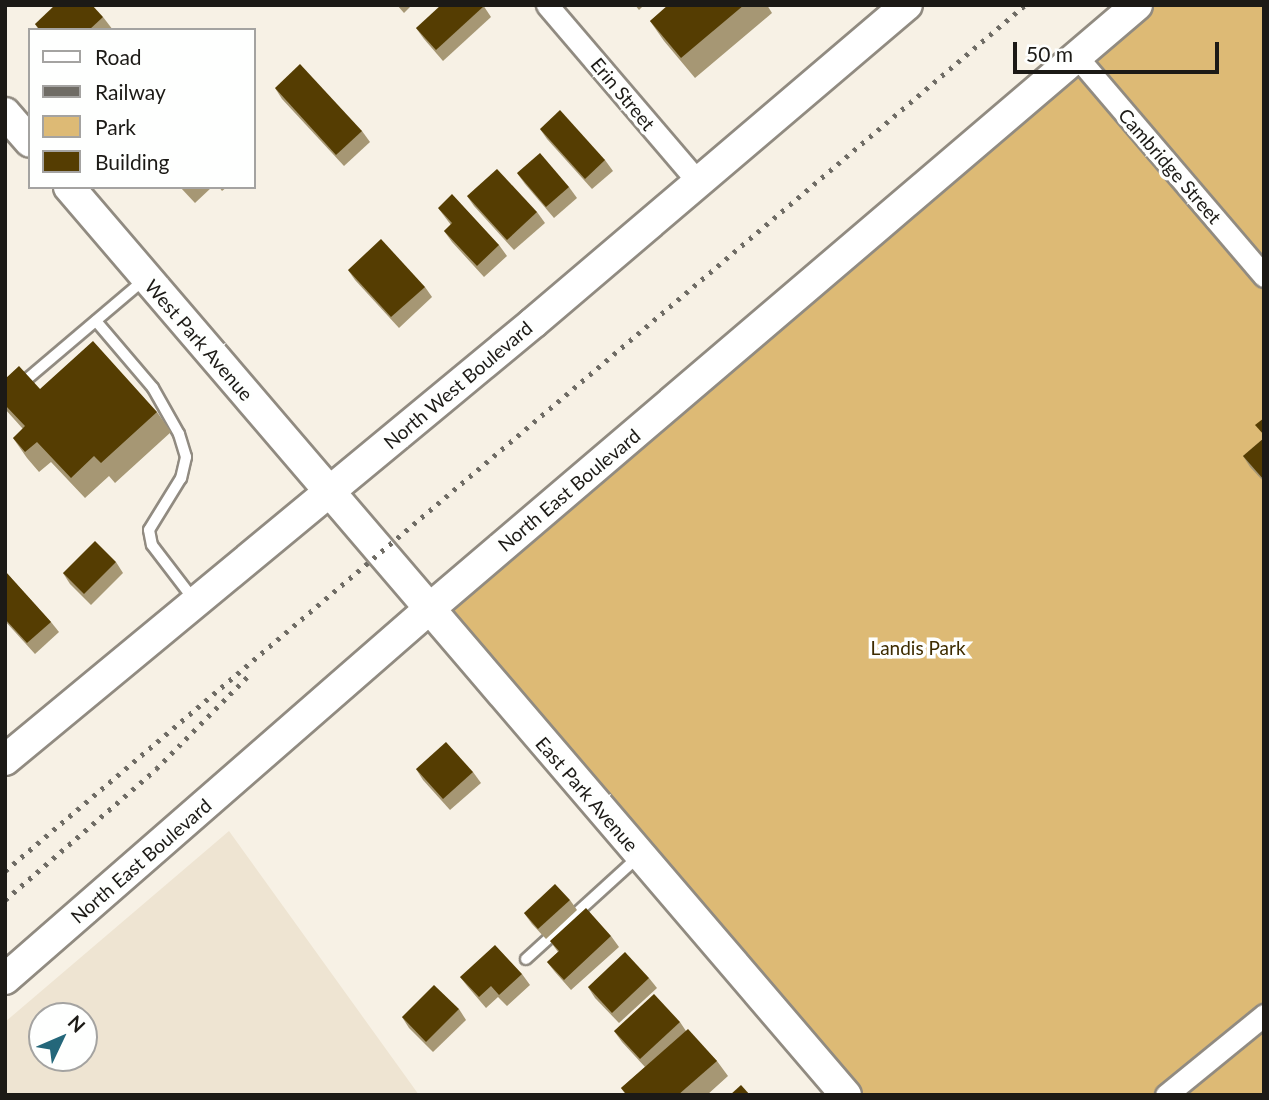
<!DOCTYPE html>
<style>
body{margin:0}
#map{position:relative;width:1269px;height:1100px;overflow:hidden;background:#f7f1e5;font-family:Lato,sans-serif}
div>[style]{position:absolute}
.built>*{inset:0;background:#eee4d2}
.green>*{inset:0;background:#ddba75}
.roads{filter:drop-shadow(2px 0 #918b81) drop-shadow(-2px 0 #918b81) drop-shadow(0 2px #918b81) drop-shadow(0 -2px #918b81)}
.service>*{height:10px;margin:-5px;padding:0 5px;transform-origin:5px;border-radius:5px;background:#fff}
.minor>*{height:21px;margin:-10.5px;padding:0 10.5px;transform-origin:10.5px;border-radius:10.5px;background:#fff}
.secondary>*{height:30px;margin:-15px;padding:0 15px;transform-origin:15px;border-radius:15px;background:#fff}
.rail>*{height:5px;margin-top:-2.5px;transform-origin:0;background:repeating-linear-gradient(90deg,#6f6c65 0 3.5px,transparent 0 10.5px)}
.wall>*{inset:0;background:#a69774}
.building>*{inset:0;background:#553d02}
span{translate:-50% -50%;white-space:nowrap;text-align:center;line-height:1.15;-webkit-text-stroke:7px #fefffe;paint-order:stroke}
.street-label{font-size:19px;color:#1c1a16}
.park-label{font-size:19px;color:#3e2c00}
.frame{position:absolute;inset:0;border:7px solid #1c1a16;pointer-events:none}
.legend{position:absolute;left:28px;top:28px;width:228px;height:161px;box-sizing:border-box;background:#fefffe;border:2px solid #a4a3a1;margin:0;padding:9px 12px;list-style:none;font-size:21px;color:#1c1a16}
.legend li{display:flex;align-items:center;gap:14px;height:35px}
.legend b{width:35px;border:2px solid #a4a3a1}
.north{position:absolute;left:28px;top:1002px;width:70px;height:70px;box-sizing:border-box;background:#fefffe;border:2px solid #a4a3a1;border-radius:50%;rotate:46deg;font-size:19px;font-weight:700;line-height:28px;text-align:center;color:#1c1a16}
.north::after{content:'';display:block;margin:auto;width:24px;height:32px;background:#24677a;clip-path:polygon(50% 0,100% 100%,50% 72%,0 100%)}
.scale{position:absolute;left:1013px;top:42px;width:206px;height:32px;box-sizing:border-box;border:4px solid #1c1a16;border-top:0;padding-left:9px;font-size:21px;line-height:24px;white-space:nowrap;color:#1c1a16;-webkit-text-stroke:5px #fefffe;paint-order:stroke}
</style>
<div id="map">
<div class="built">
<i style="clip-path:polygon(evenodd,229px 831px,419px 1095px,5px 1095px,5px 1022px,229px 831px,42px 1016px,84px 1016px,84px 1058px,42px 1058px,42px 1016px)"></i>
</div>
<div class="green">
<i style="clip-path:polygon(1137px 5px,1264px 5px,1264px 1095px,845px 1095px,428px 610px)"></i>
</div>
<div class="roads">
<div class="service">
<i style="left:96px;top:321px;width:88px;rotate:49.6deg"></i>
<i style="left:153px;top:388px;width:53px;rotate:60.5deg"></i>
<i style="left:179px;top:434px;width:24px;rotate:73deg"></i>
<i style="left:186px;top:457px;width:22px;rotate:103deg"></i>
<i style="left:181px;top:478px;width:61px;rotate:121.6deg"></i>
<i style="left:149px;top:530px;width:15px;rotate:79deg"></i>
<i style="left:152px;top:545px;width:69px;rotate:52.6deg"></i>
<i style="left:20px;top:385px;width:162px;rotate:-40.3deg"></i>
<i style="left:526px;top:959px;width:151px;rotate:-42.3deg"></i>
</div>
<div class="minor">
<i style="left:547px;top:5px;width:233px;rotate:49.5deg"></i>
<i style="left:1077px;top:57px;width:288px;rotate:49.5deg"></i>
<i style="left:1166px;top:1095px;width:127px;rotate:-39.2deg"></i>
</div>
<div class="secondary">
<i style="left:5px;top:113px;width:38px;rotate:49deg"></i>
<i style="left:69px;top:187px;width:1195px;rotate:49.45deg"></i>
<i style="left:5px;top:760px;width:685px;rotate:-39.61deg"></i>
<i style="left:533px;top:323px;width:491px;rotate:-40.4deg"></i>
<i style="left:5px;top:979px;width:561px;rotate:-41.1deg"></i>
<i style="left:428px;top:610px;width:932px;rotate:-40.47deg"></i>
</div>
</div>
<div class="rail">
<i style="left:5px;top:871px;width:1338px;rotate:-40.33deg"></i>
<i style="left:5px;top:900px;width:200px;rotate:-40.9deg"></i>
<i style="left:156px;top:769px;width:132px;rotate:-45.3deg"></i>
</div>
<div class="wall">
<i style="clip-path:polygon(397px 5px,412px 5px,404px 13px)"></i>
<i style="clip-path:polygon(483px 5px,491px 17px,443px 61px,424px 39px,416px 28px)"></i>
<i style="clip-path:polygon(635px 5px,644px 5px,639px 10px)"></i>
<i style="clip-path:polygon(665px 5px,767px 5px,772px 13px,695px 78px,664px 41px,650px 21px,667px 7px)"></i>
<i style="clip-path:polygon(103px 17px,113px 30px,39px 30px,35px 24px)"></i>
<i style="clip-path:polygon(275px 88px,362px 131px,370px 142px,344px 166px,282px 99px)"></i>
<i style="clip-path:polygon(540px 129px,605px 160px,613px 171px,592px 189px,547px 139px)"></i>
<i style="clip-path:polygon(517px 173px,569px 187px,577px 198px,554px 218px,525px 184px)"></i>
<i style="clip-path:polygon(180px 187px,212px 187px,195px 203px)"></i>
<i style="clip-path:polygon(219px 187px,227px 187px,222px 191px)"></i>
<i style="clip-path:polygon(467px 196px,537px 212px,545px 223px,514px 250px,474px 206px)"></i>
<i style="clip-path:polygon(438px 208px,499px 245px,507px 256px,484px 277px,452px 242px,444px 231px,451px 225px)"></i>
<i style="clip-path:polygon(348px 270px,425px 287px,432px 297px,399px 328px,355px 280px)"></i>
<i style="clip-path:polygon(5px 379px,40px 389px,157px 412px,171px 432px,115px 483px,109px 476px,85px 498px,51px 462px,39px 472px,27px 458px,13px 438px,23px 429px,5px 409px)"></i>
<i style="clip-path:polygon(1264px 438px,1264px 482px,1250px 467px,1243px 456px)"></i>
<i style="clip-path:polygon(116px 562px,123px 573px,91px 605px,70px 584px,63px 573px)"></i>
<i style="clip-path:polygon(5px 571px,51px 622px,59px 632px,35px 654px,5px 621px)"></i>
<i style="clip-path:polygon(416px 769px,473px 772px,481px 783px,450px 810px,423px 780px)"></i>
<i style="clip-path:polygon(570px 900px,577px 910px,546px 939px,532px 924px,524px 913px)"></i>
<i style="clip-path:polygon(611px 936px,619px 947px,571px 990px,555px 972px,547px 962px,558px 952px,550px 941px)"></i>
<i style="clip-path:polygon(522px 974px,530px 985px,507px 1006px,498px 997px,486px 1008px,468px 987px,460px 977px)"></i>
<i style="clip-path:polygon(649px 978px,657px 988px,619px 1023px,595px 998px,588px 987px)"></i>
<i style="clip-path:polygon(459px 1009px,466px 1020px,433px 1052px,409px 1028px,402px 1017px)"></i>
<i style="clip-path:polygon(680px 1022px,686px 1031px,717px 1061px,728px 1076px,707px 1095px,626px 1095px,621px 1088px,645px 1067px,622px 1042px,614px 1031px)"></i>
</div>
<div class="building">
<i style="clip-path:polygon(55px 5px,92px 5px,103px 17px,89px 30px,40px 30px,35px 24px)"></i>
<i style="clip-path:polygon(441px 5px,483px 5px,484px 6px,436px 50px,416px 28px)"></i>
<i style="clip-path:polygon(668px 5px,744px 5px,681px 58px,650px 21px)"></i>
<i style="clip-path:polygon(300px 64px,362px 131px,336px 155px,275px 88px)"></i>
<i style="clip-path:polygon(560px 110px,605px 160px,585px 179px,540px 129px)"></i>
<i style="clip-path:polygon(540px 153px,569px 187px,546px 207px,517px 173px)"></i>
<i style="clip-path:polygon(497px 169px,537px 212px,507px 240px,467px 196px)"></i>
<i style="clip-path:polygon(452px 194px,499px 245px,477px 266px,444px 231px,452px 223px,438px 208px)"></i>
<i style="clip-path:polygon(381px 239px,425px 287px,391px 317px,348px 270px)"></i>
<i style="clip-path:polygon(93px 341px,157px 412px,101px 463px,94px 456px,71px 478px,37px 442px,25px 452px,13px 438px,25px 426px,5px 405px,5px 379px,19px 366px,40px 389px)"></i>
<i style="clip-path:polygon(1264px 418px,1264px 435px,1255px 425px)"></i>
<i style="clip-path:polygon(1264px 438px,1264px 480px,1243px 456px)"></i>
<i style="clip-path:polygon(95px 541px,116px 562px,84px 594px,63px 573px)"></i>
<i style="clip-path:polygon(5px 571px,51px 622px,27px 643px,5px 619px)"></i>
<i style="clip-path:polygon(446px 742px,473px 772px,443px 799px,416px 769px)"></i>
<i style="clip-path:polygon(555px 884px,570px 900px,538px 929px,524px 913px)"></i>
<i style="clip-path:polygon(586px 908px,611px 936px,564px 980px,547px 962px,559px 951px,550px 941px)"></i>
<i style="clip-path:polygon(495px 945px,522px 974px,499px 995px,491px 986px,479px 997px,460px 977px)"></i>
<i style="clip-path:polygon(625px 952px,649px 978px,612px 1013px,588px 987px)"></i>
<i style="clip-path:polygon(434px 985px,459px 1009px,426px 1042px,402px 1017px)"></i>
<i style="clip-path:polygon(654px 994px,680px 1022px,640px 1059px,614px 1031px)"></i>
<i style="clip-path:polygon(688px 1029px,717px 1061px,678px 1095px,627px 1095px,621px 1088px)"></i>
<i style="clip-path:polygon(741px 1085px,750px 1095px,730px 1095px)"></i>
</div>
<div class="street-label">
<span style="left:623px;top:94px;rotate:50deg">Erin Street</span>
<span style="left:1170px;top:166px;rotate:49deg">Cambridge Street</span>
<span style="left:199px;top:340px;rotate:49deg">West Park Avenue</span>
<span style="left:458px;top:385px;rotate:-40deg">North West Boulevard</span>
<span style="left:569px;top:490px;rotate:-40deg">North East Boulevard</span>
<span style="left:587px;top:794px;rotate:49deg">East Park Avenue</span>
<span style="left:141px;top:861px;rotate:-41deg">North East Boulevard</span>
</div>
<div class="park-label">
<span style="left:918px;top:648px">Landis Park</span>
</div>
<div class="frame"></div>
<ul class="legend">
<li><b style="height:9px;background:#fff"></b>Road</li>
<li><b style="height:9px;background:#6f6c65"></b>Railway</li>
<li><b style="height:19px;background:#ddba75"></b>Park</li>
<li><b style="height:19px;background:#553d02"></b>Building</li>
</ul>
<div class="north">N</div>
<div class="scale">50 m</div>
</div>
